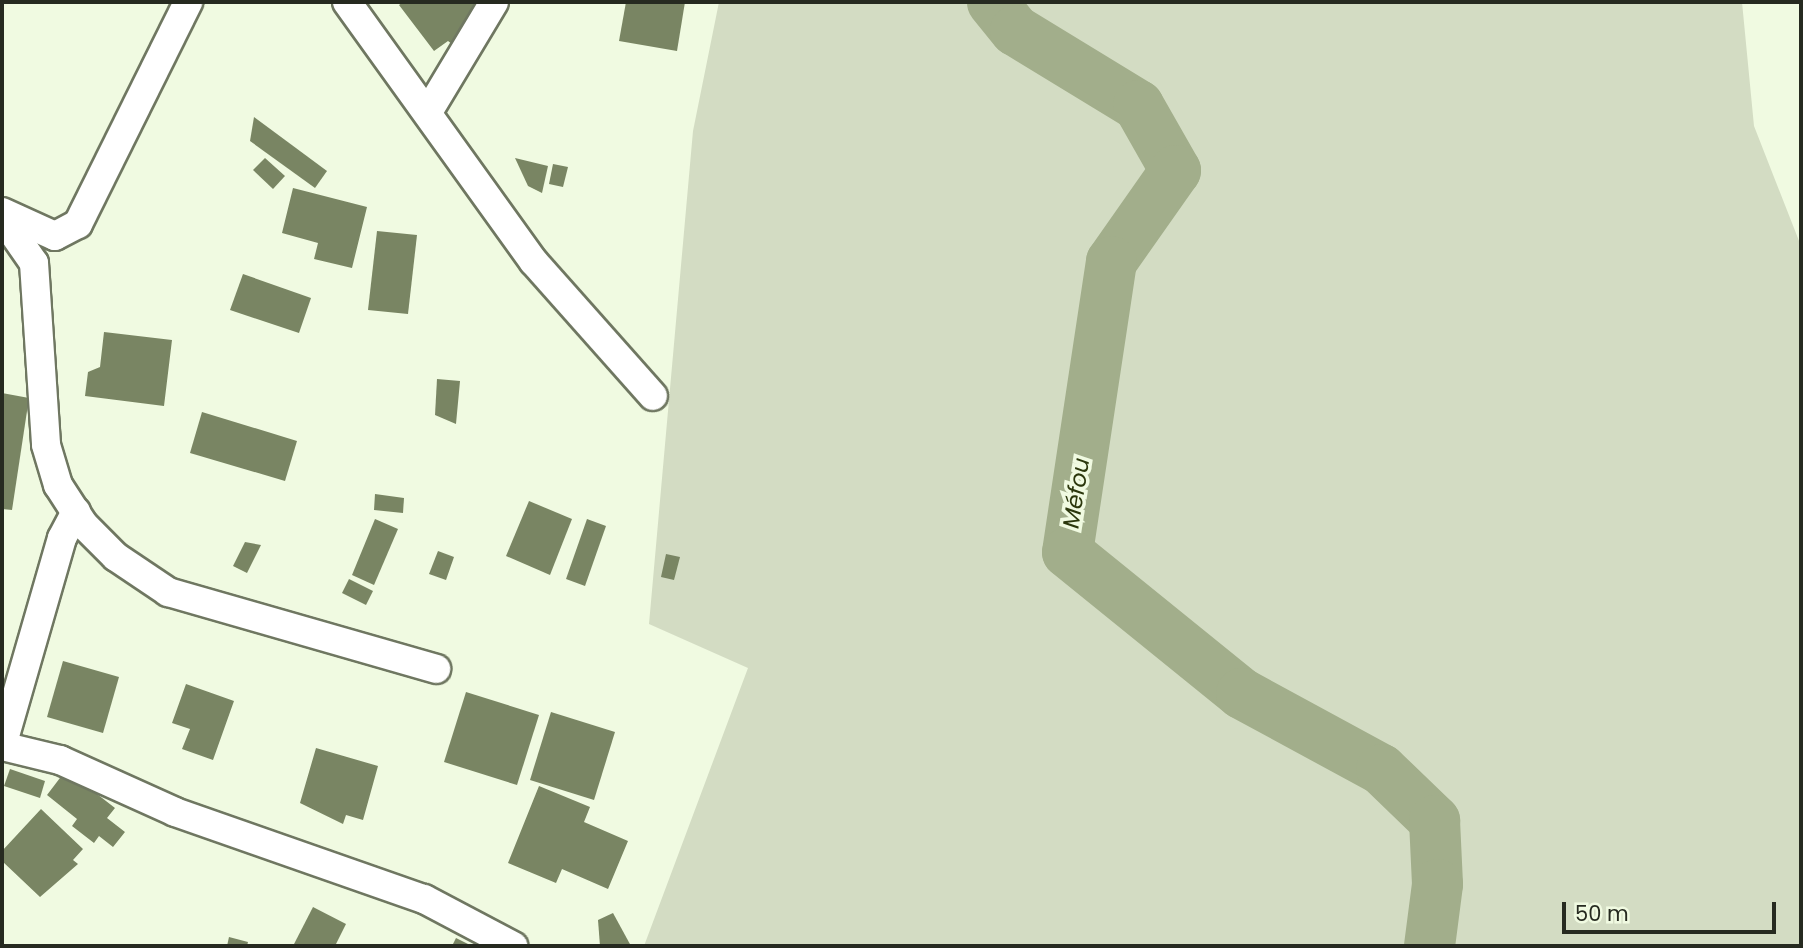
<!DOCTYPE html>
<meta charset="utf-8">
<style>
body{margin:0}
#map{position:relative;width:1803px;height:948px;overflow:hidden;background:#f0fae1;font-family:Poppins,sans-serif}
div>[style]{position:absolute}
.green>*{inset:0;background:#d3dcc3}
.river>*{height:51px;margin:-25.5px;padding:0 25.5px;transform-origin:25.5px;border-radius:25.5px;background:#a2ae8b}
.building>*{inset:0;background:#798563}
.roads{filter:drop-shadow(2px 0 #6f7761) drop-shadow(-2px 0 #6f7761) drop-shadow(0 2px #6f7761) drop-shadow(0 -2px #6f7761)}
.street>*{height:28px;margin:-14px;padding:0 14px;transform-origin:14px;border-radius:14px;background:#fff}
span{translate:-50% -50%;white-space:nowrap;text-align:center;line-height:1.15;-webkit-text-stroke:7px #f0fae1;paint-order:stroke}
.water-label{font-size:23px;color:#2b370c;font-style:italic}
.frame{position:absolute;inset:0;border:4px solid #262a20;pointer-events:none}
.scale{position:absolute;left:1562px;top:902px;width:214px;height:32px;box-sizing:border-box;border:4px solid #262a20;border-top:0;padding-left:9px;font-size:21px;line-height:24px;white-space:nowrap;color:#262a20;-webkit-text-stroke:5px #f0fae1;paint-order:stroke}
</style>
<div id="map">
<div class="green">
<i style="clip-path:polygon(719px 2px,1742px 2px,1754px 126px,1801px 246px,1801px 946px,644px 946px,748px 668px,649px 624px,693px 131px)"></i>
</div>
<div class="river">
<i style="left:992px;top:2px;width:36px;rotate:51deg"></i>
<i style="left:1015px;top:30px;width:144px;rotate:31.4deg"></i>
<i style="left:1138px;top:105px;width:75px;rotate:60.4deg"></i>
<i style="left:1175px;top:170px;width:111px;rotate:125.1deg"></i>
<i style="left:1111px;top:261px;width:294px;rotate:98.6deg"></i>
<i style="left:1067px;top:552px;width:224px;rotate:39deg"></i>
<i style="left:1241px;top:693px;width:159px;rotate:28.5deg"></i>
<i style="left:1381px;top:769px;width:74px;rotate:43.9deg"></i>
<i style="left:1434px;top:820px;width:64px;rotate:87.3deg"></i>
<i style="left:1437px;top:884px;width:63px;rotate:97.4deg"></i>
</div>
<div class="building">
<i style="clip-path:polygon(403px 2px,485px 2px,457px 48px,448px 41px,434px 51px,399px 5px)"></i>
<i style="clip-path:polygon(626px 2px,685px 2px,677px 51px,619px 41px)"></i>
<i style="clip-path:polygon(254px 117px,327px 171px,315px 188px,250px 141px)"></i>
<i style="clip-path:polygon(265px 158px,285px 176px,273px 189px,253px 170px)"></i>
<i style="clip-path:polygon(515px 158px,548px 166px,542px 193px,528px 186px)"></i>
<i style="clip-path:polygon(553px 164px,568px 167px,563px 187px,549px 184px)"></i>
<i style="clip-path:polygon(293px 188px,367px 207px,352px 268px,314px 259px,318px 243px,282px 233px)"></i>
<i style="clip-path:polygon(377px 231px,417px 235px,408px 314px,368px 310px)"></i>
<i style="clip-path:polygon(243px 274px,311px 298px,299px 333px,230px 310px)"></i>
<i style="clip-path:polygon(104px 332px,172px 340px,164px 406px,85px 396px,88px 372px,100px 367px)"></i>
<i style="clip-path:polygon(437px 379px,460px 381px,456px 424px,435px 415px)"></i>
<i style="clip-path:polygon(2px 393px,29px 398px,12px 510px,2px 509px)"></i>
<i style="clip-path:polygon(202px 412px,297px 441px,285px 481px,190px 453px)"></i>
<i style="clip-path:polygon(375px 494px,404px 498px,403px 513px,374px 510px)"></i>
<i style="clip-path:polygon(529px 501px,572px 519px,550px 575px,506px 556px)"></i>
<i style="clip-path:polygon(375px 519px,398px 529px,374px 585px,352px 575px)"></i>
<i style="clip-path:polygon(587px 519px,606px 526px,585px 586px,566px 579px)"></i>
<i style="clip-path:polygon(245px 542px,261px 545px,247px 573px,233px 566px)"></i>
<i style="clip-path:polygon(438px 551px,454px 557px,446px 580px,429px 574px)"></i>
<i style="clip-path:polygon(666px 554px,680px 557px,674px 580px,661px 577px)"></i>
<i style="clip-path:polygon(349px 579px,373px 591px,366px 605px,342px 593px)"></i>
<i style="clip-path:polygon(63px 661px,119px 677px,103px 733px,47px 717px)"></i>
<i style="clip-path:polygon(186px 684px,234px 701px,213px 760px,182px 749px,190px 729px,172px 723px)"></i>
<i style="clip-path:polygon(466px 692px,539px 715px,517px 785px,444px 762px)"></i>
<i style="clip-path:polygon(551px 712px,615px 732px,594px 800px,530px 780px)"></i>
<i style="clip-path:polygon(316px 748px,378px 766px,363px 820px,346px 815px,343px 824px,300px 803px)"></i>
<i style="clip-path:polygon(10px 769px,45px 781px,40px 798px,4px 786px)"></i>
<i style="clip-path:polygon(66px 770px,115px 808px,107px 818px,125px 832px,113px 847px,99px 836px,94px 843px,72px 826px,77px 819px,47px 795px)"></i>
<i style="clip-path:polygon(539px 786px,590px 807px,584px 822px,628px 841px,608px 889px,562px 869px,556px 883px,508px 863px)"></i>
<i style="clip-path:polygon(41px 809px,83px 849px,73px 860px,78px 864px,40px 897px,2px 861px,2px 851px)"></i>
<i style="clip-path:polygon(313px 907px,346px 924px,335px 946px,293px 946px)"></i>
<i style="clip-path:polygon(613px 913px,631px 946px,600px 946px,598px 920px)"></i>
<i style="clip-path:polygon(229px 937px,248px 942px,247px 946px,227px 946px)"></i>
<i style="clip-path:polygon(456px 938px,472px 946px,452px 946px)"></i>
</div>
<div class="roads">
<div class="street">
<i style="left:347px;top:2px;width:320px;rotate:54.3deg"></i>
<i style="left:534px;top:262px;width:179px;rotate:48.4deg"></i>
<i style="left:428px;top:112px;width:128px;rotate:-59deg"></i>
<i style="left:2px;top:212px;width:58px;rotate:24.4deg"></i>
<i style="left:55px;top:236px;width:26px;rotate:-28deg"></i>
<i style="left:78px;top:224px;width:248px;rotate:-63.6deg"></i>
<i style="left:2px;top:217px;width:56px;rotate:55.2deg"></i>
<i style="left:34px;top:263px;width:182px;rotate:86.2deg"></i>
<i style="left:46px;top:445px;width:42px;rotate:73.3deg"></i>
<i style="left:58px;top:485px;width:48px;rotate:57deg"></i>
<i style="left:84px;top:525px;width:45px;rotate:45deg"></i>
<i style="left:116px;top:557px;width:63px;rotate:33.9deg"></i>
<i style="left:168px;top:592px;width:279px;rotate:16deg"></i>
<i style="left:2px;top:746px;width:60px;rotate:13.6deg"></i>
<i style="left:60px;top:760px;width:126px;rotate:24.3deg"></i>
<i style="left:175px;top:812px;width:264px;rotate:19.3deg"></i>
<i style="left:424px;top:899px;width:101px;rotate:27.8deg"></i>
<i style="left:2px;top:746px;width:216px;rotate:-73.9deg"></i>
<i style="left:62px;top:538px;width:30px;rotate:-62deg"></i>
</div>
</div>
<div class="water-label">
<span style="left:1076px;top:493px;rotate:-81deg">Méfou</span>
</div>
<div class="frame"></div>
<div class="scale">50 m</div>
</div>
